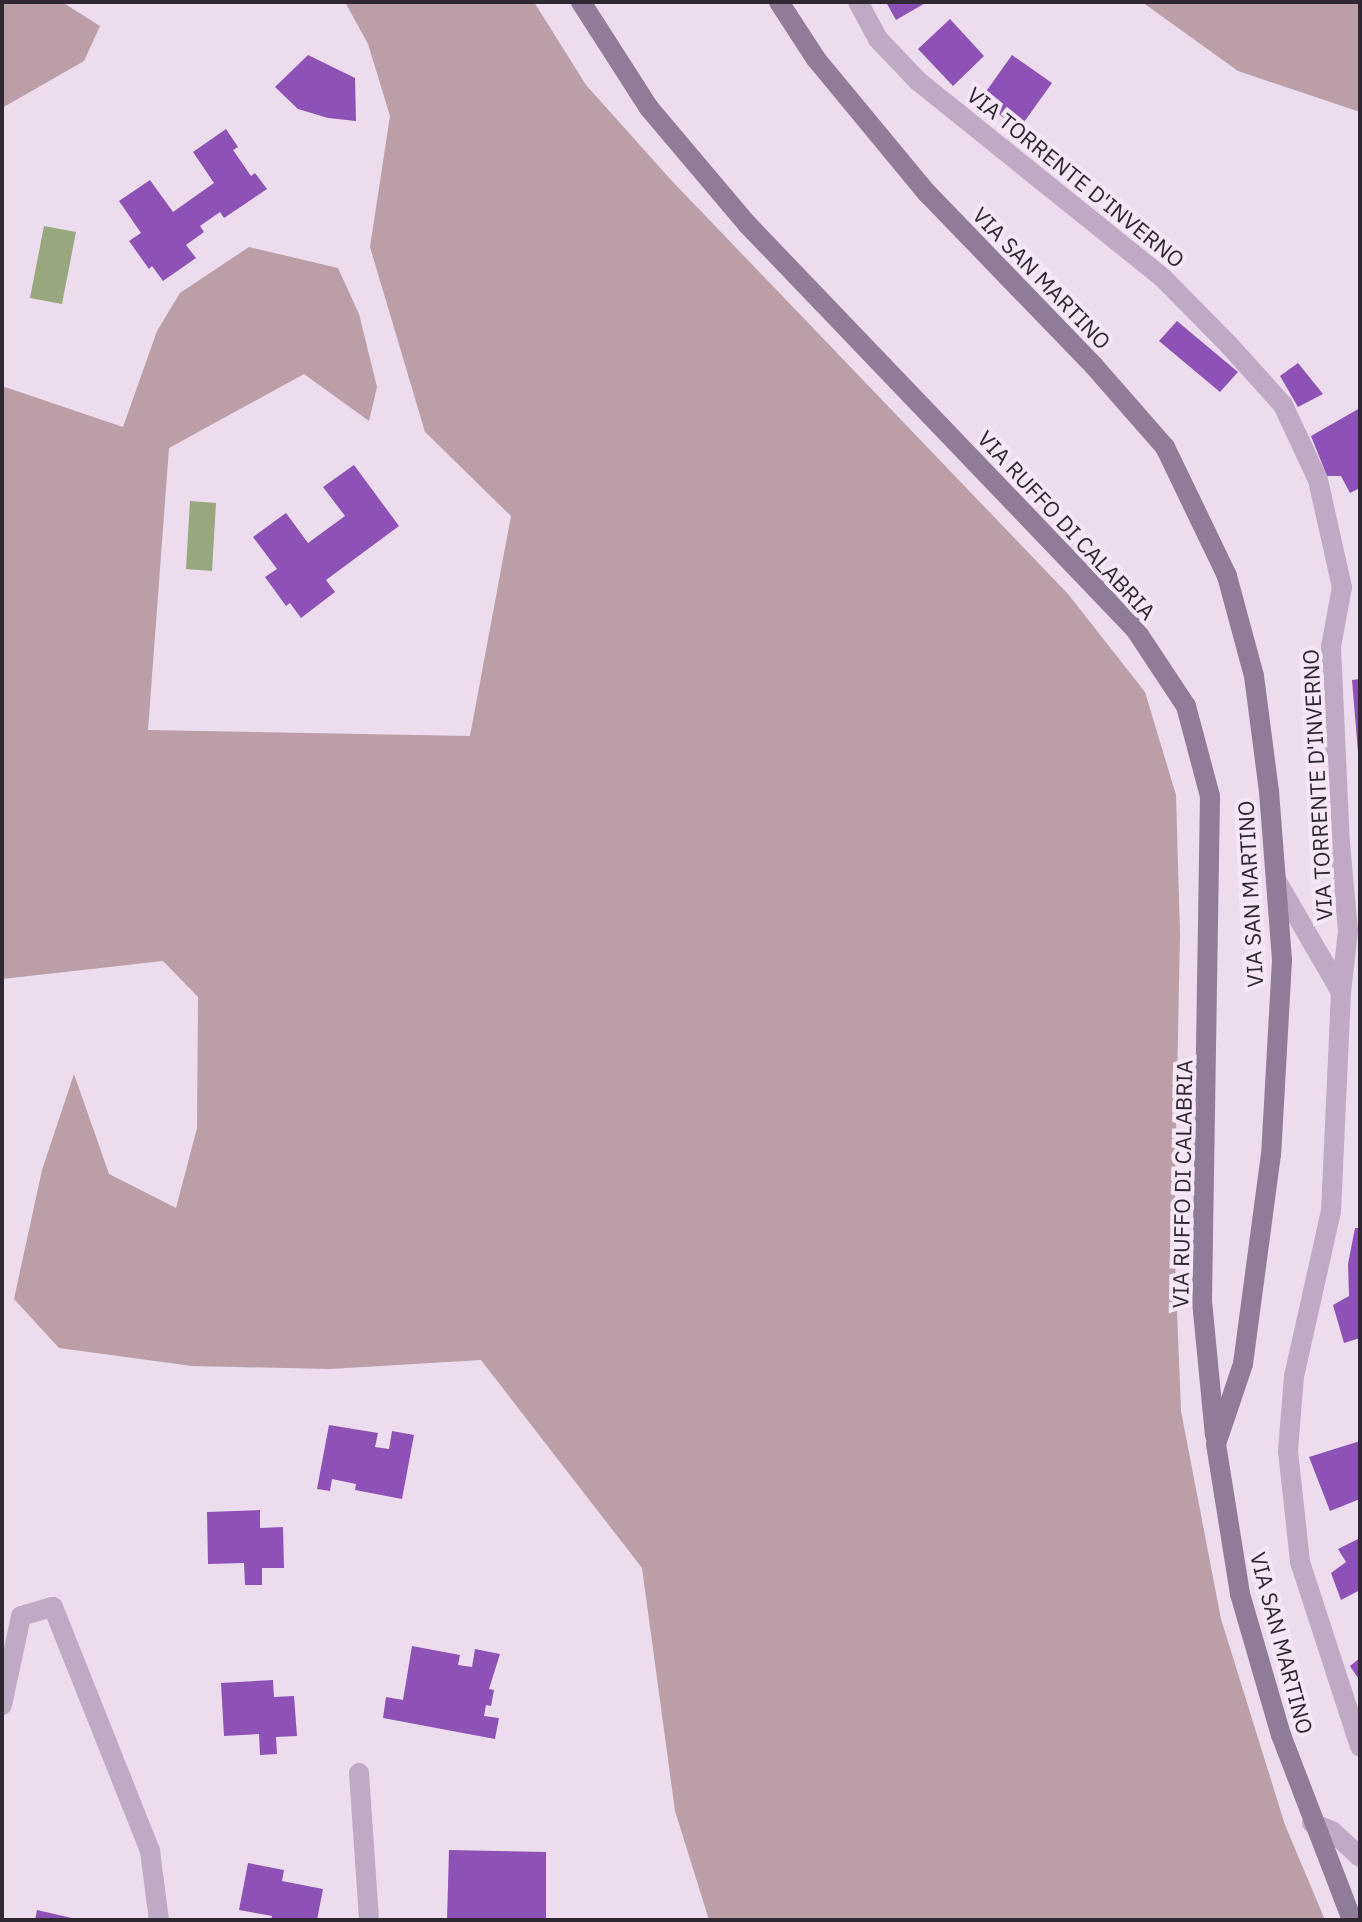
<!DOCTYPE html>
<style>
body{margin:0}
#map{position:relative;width:1362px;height:1922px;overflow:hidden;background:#ecdcee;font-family:"IBM Plex Sans",sans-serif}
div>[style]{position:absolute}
.green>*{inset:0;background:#bb9ea6}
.water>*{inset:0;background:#97a77e}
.building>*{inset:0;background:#8e52b6}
.street>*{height:20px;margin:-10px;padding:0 10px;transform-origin:10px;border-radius:10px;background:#c0a9c5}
.secondary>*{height:20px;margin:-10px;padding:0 10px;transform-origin:10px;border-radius:10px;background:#907b98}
span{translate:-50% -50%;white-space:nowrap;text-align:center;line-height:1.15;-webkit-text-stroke:8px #f5e7f6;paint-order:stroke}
.street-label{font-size:22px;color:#2f2833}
.frame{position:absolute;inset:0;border:4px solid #2f2833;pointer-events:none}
</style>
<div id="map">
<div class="green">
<i style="clip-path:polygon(6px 2px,62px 2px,100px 26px,84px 61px,2px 108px,2px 6px)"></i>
<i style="clip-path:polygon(345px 2px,534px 2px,586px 85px,672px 181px,1068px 594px,1145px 692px,1176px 795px,1180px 934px,1174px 1236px,1181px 1411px,1221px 1619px,1285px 1825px,1325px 1920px,709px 1920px,675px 1811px,642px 1568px,481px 1360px,330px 1369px,192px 1366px,59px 1348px,14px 1299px,42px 1170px,74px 1074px,109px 1174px,176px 1208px,197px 1128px,198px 997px,163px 961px,2px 979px,2px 386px,123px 427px,157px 331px,180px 293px,249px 247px,338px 268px,359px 314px,377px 387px,369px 421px,304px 374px,169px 448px,148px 730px,470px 736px,511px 516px,425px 432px,370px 247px,390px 116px,368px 44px)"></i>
<i style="clip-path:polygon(1142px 2px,1360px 2px,1360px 112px,1238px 71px)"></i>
</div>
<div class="water">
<i style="clip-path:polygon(44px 226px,76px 232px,62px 304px,30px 298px)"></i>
<i style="clip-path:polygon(190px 501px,216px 503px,212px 571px,186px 569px)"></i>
</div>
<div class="building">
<i style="clip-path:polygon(886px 2px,927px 2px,896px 20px)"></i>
<i style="clip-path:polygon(950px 19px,984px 56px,953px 86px,918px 49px)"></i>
<i style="clip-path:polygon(308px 55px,355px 78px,356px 121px,328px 118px,298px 109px,275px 87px)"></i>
<i style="clip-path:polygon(1012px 55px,1052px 83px,1019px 129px,980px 100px)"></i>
<i style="clip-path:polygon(226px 129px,238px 147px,233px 150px,251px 176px,255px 173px,267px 189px,224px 218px,220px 212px,200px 226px,204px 232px,186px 245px,196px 258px,163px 281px,152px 266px,149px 269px,129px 241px,141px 233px,119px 201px,150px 180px,173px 212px,214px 183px,193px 152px)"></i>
<i style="clip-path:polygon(1177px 321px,1238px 372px,1220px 392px,1159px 341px)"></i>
<i style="clip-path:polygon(1298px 363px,1323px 394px,1298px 407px,1280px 376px)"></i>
<i style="clip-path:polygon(1360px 408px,1360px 488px,1350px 493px,1341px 476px,1327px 476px,1311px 436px)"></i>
<i style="clip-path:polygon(354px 465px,399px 526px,326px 580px,335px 592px,301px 618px,290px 603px,286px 606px,265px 577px,277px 569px,253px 537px,286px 513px,308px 543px,345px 516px,323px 487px)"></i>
<i style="clip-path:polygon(1360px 679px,1360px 752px,1358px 752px,1352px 680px)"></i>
<i style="clip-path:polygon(1355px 1228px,1360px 1228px,1360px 1338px,1344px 1343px,1333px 1305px,1349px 1296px,1348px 1264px)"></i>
<i style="clip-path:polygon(329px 1425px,378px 1433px,375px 1447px,389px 1449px,392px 1431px,414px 1435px,402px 1499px,355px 1490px,356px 1484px,332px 1479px,330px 1491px,317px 1489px)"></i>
<i style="clip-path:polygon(1360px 1441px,1360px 1499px,1330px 1511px,1309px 1457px)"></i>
<i style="clip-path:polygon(260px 1510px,260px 1528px,283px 1527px,284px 1568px,262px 1568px,262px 1585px,245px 1585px,244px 1563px,208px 1564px,207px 1512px)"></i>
<i style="clip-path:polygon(1360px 1538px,1360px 1590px,1341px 1600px,1331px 1573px,1346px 1562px,1338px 1549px)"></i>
<i style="clip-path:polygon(412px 1646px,460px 1655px,458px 1665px,472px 1667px,475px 1649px,500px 1654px,489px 1689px,494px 1690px,491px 1706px,486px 1705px,484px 1716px,499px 1718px,495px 1739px,383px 1718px,386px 1697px,403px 1700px)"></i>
<i style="clip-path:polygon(1360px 1658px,1360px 1677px,1358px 1678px,1350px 1666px)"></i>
<i style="clip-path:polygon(273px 1680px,274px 1697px,294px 1696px,297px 1736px,276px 1737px,277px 1754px,260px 1755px,259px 1734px,224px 1736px,221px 1683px)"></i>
<i style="clip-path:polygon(449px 1850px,546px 1852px,546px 1920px,447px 1920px)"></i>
<i style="clip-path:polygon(248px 1863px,284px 1870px,282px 1881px,323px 1889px,317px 1920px,271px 1920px,272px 1916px,239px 1910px)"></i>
<i style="clip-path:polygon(37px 1910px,76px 1919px,76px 1920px,35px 1920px)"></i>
</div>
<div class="street">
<i style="left:858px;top:2px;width:42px;rotate:61.6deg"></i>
<i style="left:878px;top:39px;width:58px;rotate:46.4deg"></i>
<i style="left:918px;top:81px;width:314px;rotate:38.8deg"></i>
<i style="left:1163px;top:278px;width:94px;rotate:45.4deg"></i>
<i style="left:1229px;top:345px;width:81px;rotate:48deg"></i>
<i style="left:1283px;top:405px;width:83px;rotate:65deg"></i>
<i style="left:1318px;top:480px;width:110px;rotate:77.4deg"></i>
<i style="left:1342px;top:587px;width:61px;rotate:100.4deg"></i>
<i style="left:1331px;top:647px;width:196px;rotate:87.4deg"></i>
<i style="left:1340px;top:843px;width:88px;rotate:84.8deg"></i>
<i style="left:1348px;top:931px;width:61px;rotate:96.5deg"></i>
<i style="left:1341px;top:992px;width:219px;rotate:92.6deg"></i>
<i style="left:1331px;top:1211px;width:169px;rotate:102.6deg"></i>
<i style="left:1294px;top:1376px;width:75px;rotate:94.6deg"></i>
<i style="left:1288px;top:1451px;width:112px;rotate:83.8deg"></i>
<i style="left:1300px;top:1562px;width:194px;rotate:72deg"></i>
<i style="left:1276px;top:880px;width:129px;rotate:59.9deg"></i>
<i style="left:2px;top:1705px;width:91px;rotate:-77.9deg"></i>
<i style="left:21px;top:1616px;width:33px;rotate:-16deg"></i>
<i style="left:53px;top:1607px;width:263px;rotate:68.3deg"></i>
<i style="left:150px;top:1851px;width:70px;rotate:82.6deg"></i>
<i style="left:359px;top:1773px;width:147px;rotate:86.1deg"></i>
<i style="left:1312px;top:1823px;width:22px;rotate:22deg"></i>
<i style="left:1332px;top:1831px;width:38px;rotate:43deg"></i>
</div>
<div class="secondary">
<i style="left:581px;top:2px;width:126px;rotate:57.3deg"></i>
<i style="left:649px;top:108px;width:152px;rotate:49.8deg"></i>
<i style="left:747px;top:224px;width:561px;rotate:46.23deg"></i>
<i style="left:1135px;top:629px;width:92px;rotate:56.5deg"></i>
<i style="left:1186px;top:706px;width:93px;rotate:75.1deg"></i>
<i style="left:1210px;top:796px;width:505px;rotate:90.91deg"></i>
<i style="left:1202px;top:1301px;width:135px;rotate:84.5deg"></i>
<i style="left:779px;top:2px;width:68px;rotate:57deg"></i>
<i style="left:816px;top:59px;width:174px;rotate:50.4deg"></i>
<i style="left:927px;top:193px;width:240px;rotate:46deg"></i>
<i style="left:1094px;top:366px;width:108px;rotate:48.8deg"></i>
<i style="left:1165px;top:447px;width:143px;rotate:64.3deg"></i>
<i style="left:1227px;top:576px;width:104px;rotate:74.9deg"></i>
<i style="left:1254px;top:676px;width:116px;rotate:82.6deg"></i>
<i style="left:1269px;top:791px;width:169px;rotate:85.6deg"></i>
<i style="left:1282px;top:960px;width:194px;rotate:93.2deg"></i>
<i style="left:1271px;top:1154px;width:212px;rotate:97.6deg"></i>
<i style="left:1243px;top:1364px;width:84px;rotate:108.6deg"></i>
<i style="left:1216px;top:1444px;width:152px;rotate:80.9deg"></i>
<i style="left:1240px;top:1594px;width:147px;rotate:73.8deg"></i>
<i style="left:1281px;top:1735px;width:198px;rotate:69deg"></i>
</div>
<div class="street-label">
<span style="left:1076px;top:177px;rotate:39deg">VIA TORRENTE D'INVERNO</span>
<span style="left:1042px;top:278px;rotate:46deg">VIA SAN MARTINO</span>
<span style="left:1067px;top:525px;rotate:47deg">VIA RUFFO DI CALABRIA</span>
<span style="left:1317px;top:785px;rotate:-93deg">VIA TORRENTE D'INVERNO</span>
<span style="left:1250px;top:894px;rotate:-93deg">VIA SAN MARTINO</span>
<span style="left:1182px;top:1184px;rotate:-89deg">VIA RUFFO DI CALABRIA</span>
<span style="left:1282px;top:1643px;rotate:75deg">VIA SAN MARTINO</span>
</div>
<div class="frame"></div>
</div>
